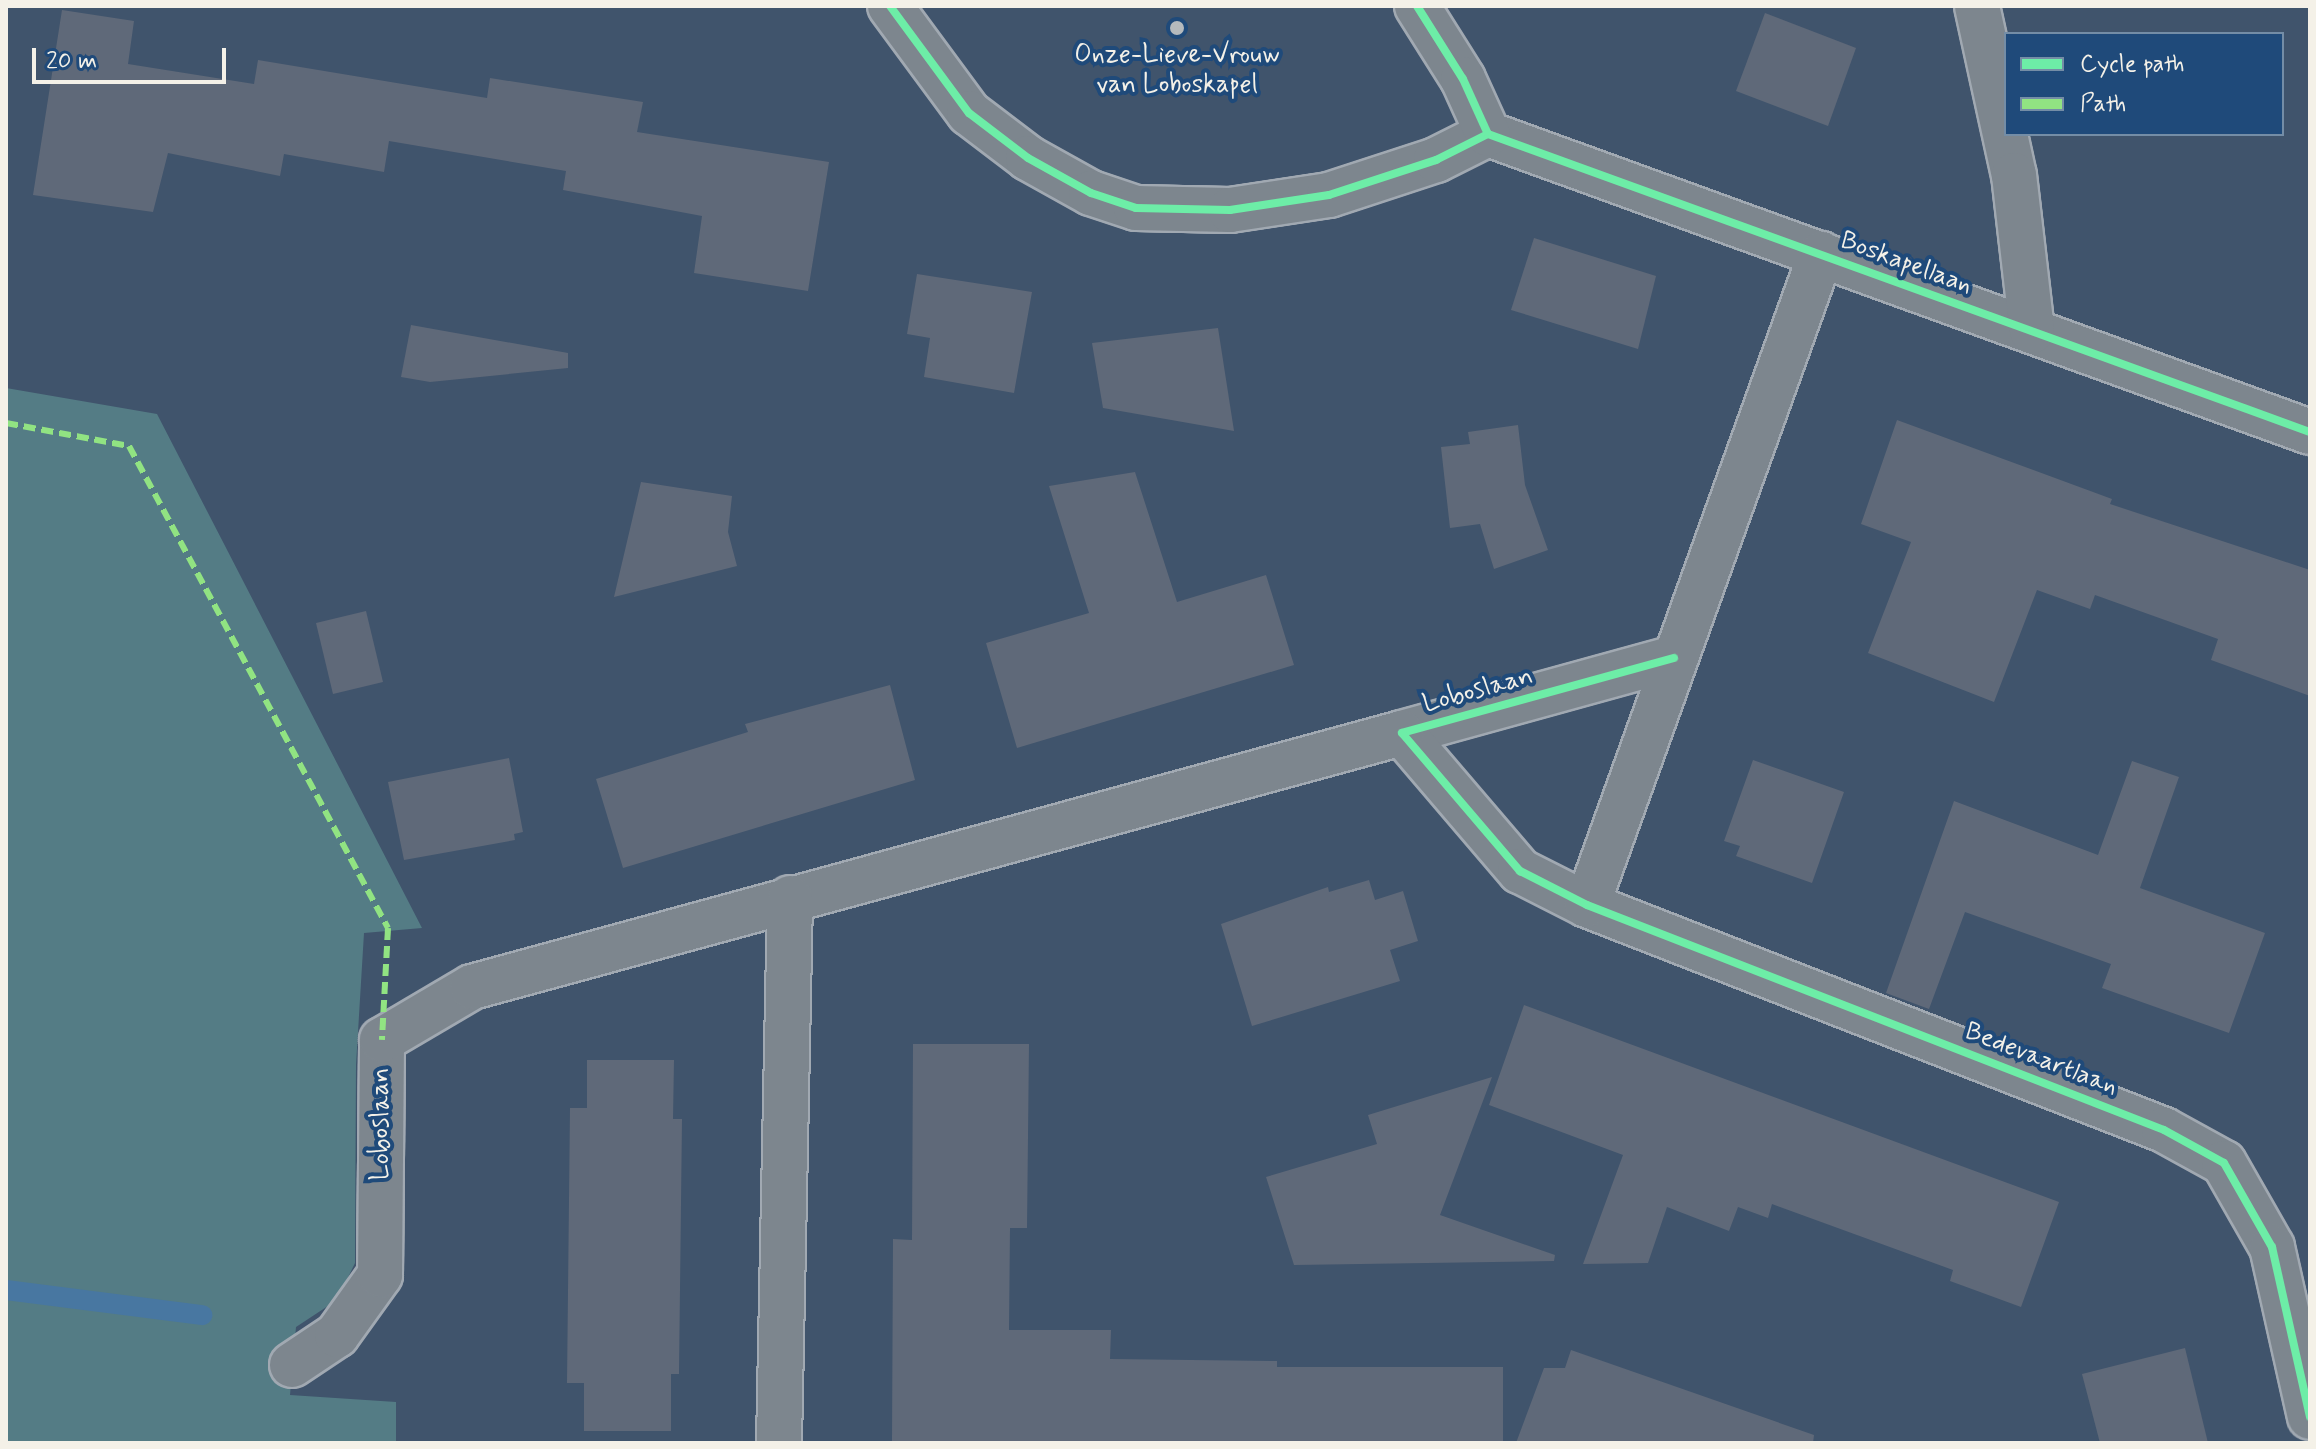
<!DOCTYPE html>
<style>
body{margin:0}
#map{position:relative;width:2316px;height:1449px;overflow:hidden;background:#40546c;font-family:Mynerve,sans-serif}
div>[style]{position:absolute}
.green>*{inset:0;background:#547c85}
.stream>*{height:20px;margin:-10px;padding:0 10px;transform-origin:10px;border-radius:10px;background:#4877a1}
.building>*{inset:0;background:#5f6979}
.roads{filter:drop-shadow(2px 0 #a1a9b2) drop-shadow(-2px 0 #a1a9b2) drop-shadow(0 2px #a1a9b2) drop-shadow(0 -2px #a1a9b2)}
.minor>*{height:44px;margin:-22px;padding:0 22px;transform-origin:22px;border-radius:22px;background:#7d868e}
.quiet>*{height:6px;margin-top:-3px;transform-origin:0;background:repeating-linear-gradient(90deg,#91e382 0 12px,transparent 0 18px)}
.cycleway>*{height:8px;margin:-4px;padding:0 4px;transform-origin:4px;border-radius:4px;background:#6deda7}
.dots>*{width:22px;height:22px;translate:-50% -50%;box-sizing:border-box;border:4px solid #1f4a7a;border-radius:50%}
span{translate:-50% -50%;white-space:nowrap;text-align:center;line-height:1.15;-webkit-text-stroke:8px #1f4a7a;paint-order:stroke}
.poi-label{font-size:26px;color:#f4f1e8}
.street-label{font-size:26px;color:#f4f1e8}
.frame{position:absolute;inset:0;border:8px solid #f4f1e8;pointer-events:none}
.legend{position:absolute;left:2004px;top:32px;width:280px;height:104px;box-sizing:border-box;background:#1f4a7a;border:2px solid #748da6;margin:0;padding:10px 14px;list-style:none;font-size:24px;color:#f4f1e8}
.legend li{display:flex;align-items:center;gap:16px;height:40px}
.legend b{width:40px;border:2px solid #748da6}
.scale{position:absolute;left:32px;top:48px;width:194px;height:36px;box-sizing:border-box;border:4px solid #f4f1e8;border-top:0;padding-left:10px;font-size:24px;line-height:28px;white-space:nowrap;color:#f4f1e8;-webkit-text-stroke:6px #1f4a7a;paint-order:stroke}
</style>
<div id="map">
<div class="green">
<i style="clip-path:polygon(6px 388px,157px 414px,422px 928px,364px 933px,356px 1065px,355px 1263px,337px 1300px,296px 1327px,290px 1395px,396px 1402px,396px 1443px,6px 1443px)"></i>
</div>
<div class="stream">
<i style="left:6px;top:1290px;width:198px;rotate:7.3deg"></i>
</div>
<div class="building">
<i style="clip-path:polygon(62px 10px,134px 21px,128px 64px,254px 84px,258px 60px,487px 98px,490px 78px,643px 102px,637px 132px,829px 162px,808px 291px,694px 273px,702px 216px,563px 190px,566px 171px,389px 141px,384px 172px,284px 154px,280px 176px,168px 153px,153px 212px,33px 195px)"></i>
<i style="clip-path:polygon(1765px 13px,1856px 48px,1828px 126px,1736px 91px)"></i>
<i style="clip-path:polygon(1534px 238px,1656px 276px,1638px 349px,1511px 310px)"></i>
<i style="clip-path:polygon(917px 274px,1032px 292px,1014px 393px,924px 377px,930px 338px,907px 334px)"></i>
<i style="clip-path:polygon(411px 325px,568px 353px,568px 368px,430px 382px,401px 377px)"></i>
<i style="clip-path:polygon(1218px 328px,1234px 431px,1103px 408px,1092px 343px)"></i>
<i style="clip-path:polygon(1897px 420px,2112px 499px,2110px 504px,2310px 570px,2310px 696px,2211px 660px,2218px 639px,2095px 595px,2090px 609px,2037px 590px,1994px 702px,1868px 653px,1911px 542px,1861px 524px)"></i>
<i style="clip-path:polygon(1518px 425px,1525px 485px,1548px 550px,1494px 569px,1480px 524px,1450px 528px,1441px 447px,1470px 444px,1468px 432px)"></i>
<i style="clip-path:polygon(1135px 472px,1177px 602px,1266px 575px,1294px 665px,1017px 748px,986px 643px,1089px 613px,1049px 486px)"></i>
<i style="clip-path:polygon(641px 482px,732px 496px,728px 532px,737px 566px,614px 597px)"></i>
<i style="clip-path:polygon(366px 611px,383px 682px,333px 694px,316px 623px)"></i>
<i style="clip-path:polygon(890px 685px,915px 780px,623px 868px,596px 779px,748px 732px,745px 724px)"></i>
<i style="clip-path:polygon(509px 758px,523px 832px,514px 834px,515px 840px,404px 860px,388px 782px)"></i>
<i style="clip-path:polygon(1753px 760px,1844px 792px,1812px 883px,1736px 856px,1740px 846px,1724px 841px)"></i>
<i style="clip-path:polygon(2132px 761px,2179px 777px,2140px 888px,2265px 933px,2229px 1033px,2102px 988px,2111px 964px,1965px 912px,1929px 1009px,1886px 993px,1954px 801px,2098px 855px)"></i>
<i style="clip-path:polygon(1369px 880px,1375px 900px,1403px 891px,1418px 941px,1390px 950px,1400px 981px,1252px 1026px,1221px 924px,1328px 887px,1329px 892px)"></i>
<i style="clip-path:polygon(1524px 1005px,2059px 1202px,2021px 1307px,1950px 1281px,1953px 1270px,1772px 1204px,1768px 1218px,1738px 1207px,1729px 1231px,1667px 1207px,1648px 1263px,1583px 1264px,1623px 1155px,1489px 1105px)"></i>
<i style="clip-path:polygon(913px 1044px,1029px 1044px,1027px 1228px,1010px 1228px,1009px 1330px,1111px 1330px,1110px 1359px,1277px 1361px,1277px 1367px,1503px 1367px,1503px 1443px,892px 1443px,893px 1239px,912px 1240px)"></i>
<i style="clip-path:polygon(587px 1060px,674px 1060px,673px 1119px,682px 1119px,679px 1374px,671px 1374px,671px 1431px,584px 1431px,584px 1383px,567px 1383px,570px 1108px,587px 1108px)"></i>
<i style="clip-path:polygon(1492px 1077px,1440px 1215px,1555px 1255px,1554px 1261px,1294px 1265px,1266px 1177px,1377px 1144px,1368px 1115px)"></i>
<i style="clip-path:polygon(2185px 1348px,2208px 1443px,2100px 1443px,2082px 1374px)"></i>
<i style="clip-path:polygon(1571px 1350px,1814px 1435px,1813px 1443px,1516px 1443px,1544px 1368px,1565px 1368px)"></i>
</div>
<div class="roads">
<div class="minor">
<i style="left:890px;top:6px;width:133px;rotate:53.6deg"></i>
<i style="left:969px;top:113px;width:74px;rotate:37.3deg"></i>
<i style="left:1028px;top:158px;width:72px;rotate:29.1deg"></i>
<i style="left:1091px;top:193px;width:47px;rotate:18.4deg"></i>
<i style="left:1136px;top:208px;width:94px;rotate:1.2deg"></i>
<i style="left:1230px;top:210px;width:100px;rotate:-8.6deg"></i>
<i style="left:1329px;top:195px;width:113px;rotate:-18.1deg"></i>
<i style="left:1436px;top:160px;width:58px;rotate:-26.6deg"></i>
<i style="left:1488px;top:134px;width:874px;rotate:19.93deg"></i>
<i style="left:1417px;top:6px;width:86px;rotate:57.8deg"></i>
<i style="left:1463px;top:79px;width:60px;rotate:65.6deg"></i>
<i style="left:1977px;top:6px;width:173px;rotate:77.7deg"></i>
<i style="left:2014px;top:175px;width:157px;rotate:83.4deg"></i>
<i style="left:1674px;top:658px;width:282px;rotate:164.6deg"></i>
<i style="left:1402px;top:733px;width:182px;rotate:49.5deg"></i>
<i style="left:1520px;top:871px;width:75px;rotate:26.9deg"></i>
<i style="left:1587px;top:905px;width:619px;rotate:21.3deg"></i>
<i style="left:2164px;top:1130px;width:68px;rotate:28.8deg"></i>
<i style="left:2224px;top:1163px;width:97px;rotate:60.3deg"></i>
<i style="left:2272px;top:1247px;width:174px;rotate:77.4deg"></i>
<i style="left:1587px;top:905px;width:692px;rotate:-70.23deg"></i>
<i style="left:292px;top:1365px;width:54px;rotate:-33.7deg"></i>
<i style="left:337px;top:1335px;width:74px;rotate:-54.4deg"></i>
<i style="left:380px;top:1275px;width:235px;rotate:-89.5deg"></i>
<i style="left:382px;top:1040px;width:104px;rotate:-30.5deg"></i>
<i style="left:472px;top:987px;width:964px;rotate:-15.28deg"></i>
<i style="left:779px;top:1443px;width:545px;rotate:-88.84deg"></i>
</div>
</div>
<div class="quiet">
<i style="left:6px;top:423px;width:125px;rotate:10.6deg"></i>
<i style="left:129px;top:446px;width:547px;rotate:61.75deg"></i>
<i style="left:388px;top:928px;width:112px;rotate:93.1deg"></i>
</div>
<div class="cycleway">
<i style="left:890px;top:6px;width:133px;rotate:53.6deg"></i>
<i style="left:969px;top:113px;width:74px;rotate:37.3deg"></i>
<i style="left:1028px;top:158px;width:72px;rotate:29.1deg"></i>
<i style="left:1091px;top:193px;width:47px;rotate:18.4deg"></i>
<i style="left:1136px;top:208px;width:94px;rotate:1.2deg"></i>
<i style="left:1230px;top:210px;width:100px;rotate:-8.6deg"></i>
<i style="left:1329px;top:195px;width:113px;rotate:-18.1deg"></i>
<i style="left:1436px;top:160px;width:58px;rotate:-26.6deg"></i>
<i style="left:1488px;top:134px;width:874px;rotate:19.93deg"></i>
<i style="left:1417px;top:6px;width:86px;rotate:57.8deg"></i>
<i style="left:1463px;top:79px;width:60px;rotate:65.6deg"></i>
<i style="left:1674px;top:658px;width:282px;rotate:164.6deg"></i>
<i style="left:1402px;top:733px;width:182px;rotate:49.5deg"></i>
<i style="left:1520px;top:871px;width:75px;rotate:26.9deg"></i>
<i style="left:1587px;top:905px;width:619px;rotate:21.3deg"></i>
<i style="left:2164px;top:1130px;width:68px;rotate:28.8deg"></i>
<i style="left:2224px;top:1163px;width:97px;rotate:60.3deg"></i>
<i style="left:2272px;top:1247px;width:174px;rotate:77.4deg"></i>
</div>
<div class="dots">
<i style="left:1177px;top:28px;background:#b5babd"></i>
</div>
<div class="poi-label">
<span style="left:1177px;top:71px">Onze-Lieve-Vrouw<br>van Loboskapel</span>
</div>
<div class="street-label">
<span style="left:1906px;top:264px;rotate:20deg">Boskapellaan</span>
<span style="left:1478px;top:691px;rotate:-15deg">Loboslaan</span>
<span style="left:2041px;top:1060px;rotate:21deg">Bedevaartlaan</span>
<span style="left:382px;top:1124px;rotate:-90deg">Loboslaan</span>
</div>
<div class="frame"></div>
<ul class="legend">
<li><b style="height:10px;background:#6deda7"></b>Cycle path</li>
<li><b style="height:10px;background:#91e382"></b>Path</li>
</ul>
<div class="scale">20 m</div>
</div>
